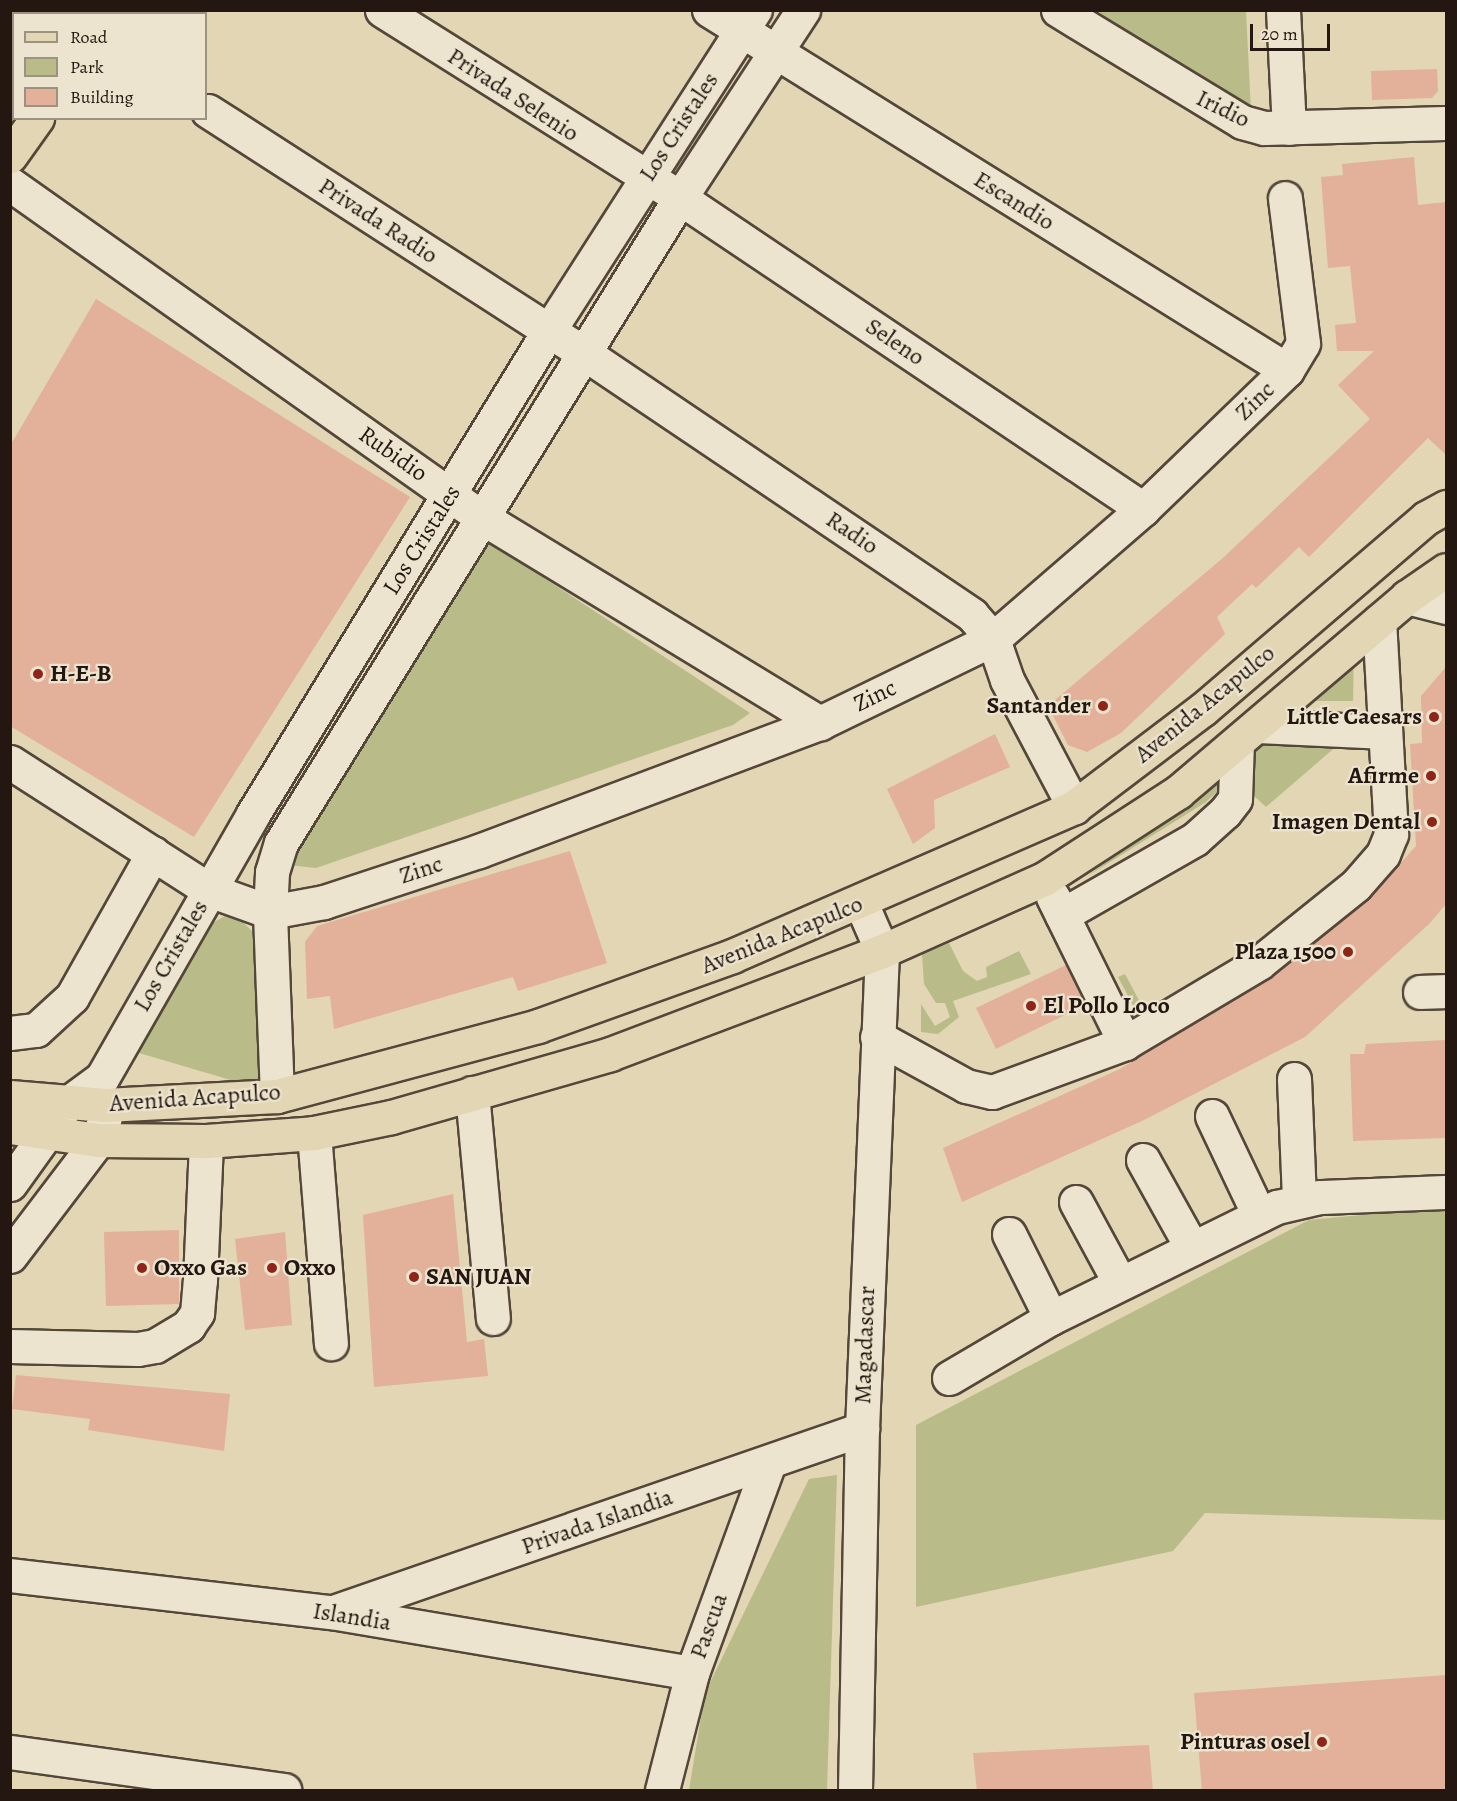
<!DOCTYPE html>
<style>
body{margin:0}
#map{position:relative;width:1457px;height:1801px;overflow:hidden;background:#e2d6b4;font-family:Alegreya,serif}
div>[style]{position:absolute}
.green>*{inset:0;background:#b9bc89}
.building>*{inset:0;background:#e3b099}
.roads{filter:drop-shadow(2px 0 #54473a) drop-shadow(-2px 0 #54473a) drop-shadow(0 2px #54473a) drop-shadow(0 -2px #54473a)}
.minor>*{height:33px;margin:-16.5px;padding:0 16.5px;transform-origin:16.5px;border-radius:16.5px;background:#ece4ce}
.major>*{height:33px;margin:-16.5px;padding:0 16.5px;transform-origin:16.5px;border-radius:16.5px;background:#e2d6b4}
.dots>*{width:16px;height:16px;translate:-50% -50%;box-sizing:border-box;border:3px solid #ece4ce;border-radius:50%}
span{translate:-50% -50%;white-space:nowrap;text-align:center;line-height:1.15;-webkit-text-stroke:4.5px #ece4ce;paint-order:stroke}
.street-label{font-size:24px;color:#241711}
.poi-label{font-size:24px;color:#241711;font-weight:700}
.left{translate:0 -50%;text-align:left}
.right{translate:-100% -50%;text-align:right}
.frame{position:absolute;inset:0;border:12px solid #241711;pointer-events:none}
.legend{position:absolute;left:12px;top:12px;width:195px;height:108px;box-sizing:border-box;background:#ece4ce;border:2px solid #9c9282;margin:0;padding:8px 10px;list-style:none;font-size:18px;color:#241711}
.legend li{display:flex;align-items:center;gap:12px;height:30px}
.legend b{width:30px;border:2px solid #9c9282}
.scale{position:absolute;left:1250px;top:24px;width:80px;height:27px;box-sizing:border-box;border:3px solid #241711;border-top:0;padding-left:8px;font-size:18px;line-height:21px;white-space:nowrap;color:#241711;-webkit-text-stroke:4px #ece4ce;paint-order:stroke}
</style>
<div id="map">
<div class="green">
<i style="clip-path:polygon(1097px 11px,1246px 11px,1251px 112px)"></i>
<i style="clip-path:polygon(486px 540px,750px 713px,733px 725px,316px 868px,288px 865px)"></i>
<i style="clip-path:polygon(1354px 646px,1353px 701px,1297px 701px)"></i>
<i style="clip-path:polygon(1257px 741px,1339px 744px,1266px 807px,1250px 792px,1248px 752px)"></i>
<i style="clip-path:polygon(1219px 771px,1224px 785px,1206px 802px,1086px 877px,1183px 807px)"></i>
<i style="clip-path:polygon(232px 912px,253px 932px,261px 953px,260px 1084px,251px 1086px,139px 1053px,134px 1041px,202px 929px)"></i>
<i style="clip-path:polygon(949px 943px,963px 971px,977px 981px,987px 977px,986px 967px,1019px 951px,1031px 974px,953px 1001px,959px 1017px,938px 1034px,921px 1032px,921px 1004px,935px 1026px,950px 1017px,945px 1003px,936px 1003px,924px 984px,922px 954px)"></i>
<i style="clip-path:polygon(1125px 974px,1141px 1004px,1135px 1009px,1118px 977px)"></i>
<i style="clip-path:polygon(1446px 1207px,1446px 1520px,1205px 1513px,1173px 1551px,916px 1607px,916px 1425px,1309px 1220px)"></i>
<i style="clip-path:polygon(837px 1475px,827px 1790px,689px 1790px,705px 1693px,809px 1479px)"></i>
</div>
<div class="building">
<i style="clip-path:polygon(1437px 69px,1438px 91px,1432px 98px,1372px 100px,1371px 71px)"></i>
<i style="clip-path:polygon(1414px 157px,1418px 205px,1446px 202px,1446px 455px,1428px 438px,1309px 557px,1299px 547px,1256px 588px,1252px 584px,1217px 617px,1225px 634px,1121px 733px,1087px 752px,1068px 745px,1048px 706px,1224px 557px,1370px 419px,1338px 385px,1374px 351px,1337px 351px,1335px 325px,1356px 323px,1353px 295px,1350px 266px,1328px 268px,1321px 177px,1343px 175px,1342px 164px)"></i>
<i style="clip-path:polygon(96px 299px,410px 497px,194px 837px,10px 726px,10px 446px)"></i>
<i style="clip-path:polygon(1446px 667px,1446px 904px,1430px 923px,1305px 1037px,1144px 1120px,962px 1202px,943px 1148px,1120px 1069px,1266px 981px,1370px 897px,1416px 846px,1410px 744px,1422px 743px,1421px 696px)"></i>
<i style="clip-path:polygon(995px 734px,1010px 767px,934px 800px,935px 828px,913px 844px,887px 789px)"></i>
<i style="clip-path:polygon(570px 851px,607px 963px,518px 991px,513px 977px,334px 1029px,330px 996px,307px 999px,305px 942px,317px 926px)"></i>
<i style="clip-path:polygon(1066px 965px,1085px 1005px,996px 1049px,976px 1008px)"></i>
<i style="clip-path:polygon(1446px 1040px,1446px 1138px,1353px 1141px,1350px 1054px,1364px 1054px,1366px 1044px)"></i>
<i style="clip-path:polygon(453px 1194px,467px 1342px,484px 1339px,488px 1376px,374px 1387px,363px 1215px)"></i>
<i style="clip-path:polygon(179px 1230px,179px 1304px,106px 1306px,104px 1232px)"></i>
<i style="clip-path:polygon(285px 1232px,292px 1325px,245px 1330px,235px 1239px)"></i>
<i style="clip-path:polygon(16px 1375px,230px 1394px,224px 1451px,88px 1430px,90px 1419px,12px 1409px)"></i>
<i style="clip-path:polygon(1446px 1675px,1446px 1791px,1202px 1791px,1194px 1693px)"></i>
<i style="clip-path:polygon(1149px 1745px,1153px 1791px,977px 1791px,973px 1753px)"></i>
</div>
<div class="roads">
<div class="minor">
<i style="left:382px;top:10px;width:352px;rotate:32.2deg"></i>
<i style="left:680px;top:198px;width:558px;rotate:33.89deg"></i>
<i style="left:709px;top:10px;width:681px;rotate:31.92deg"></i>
<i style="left:1058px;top:10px;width:215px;rotate:31.3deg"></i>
<i style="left:1242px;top:122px;width:23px;rotate:15deg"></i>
<i style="left:1264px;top:128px;width:182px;rotate:-1.6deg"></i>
<i style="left:1283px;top:10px;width:118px;rotate:87.1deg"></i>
<i style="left:208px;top:111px;width:447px;rotate:32.8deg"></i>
<i style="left:584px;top:353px;width:468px;rotate:34deg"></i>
<i style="left:972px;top:615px;width:32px;rotate:49deg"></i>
<i style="left:993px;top:639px;width:43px;rotate:71.1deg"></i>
<i style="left:1007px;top:680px;width:144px;rotate:62.2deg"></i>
<i style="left:10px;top:184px;width:577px;rotate:35.26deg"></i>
<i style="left:481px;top:517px;width:397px;rotate:31.3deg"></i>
<i style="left:1407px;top:597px;width:40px;rotate:14.4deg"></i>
<i style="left:1258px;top:726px;width:127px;rotate:2.7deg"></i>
<i style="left:10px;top:762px;width:237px;rotate:32.7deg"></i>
<i style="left:209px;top:890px;width:65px;rotate:19.8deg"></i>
<i style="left:270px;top:912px;width:55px;rotate:-10.5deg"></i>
<i style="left:324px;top:902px;width:163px;rotate:-18.2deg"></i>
<i style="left:479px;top:851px;width:364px;rotate:-20.6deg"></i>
<i style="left:820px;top:723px;width:192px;rotate:-25.9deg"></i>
<i style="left:993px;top:639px;width:198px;rotate:-40.9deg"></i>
<i style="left:1143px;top:509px;width:200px;rotate:-44deg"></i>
<i style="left:1287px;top:370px;width:31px;rotate:-59deg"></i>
<i style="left:1303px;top:343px;width:146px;rotate:-97.1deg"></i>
<i style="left:1053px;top:897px;width:163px;rotate:63.7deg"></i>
<i style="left:1062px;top:915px;width:153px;rotate:-29.7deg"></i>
<i style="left:1195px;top:839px;width:40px;rotate:-42deg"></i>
<i style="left:1225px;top:812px;width:16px;rotate:-52deg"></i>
<i style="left:1235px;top:799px;width:56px;rotate:-88deg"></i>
<i style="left:1420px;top:992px;width:26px;rotate:-2deg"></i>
<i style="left:10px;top:1033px;width:26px;rotate:-7deg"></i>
<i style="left:36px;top:1030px;width:49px;rotate:-42.5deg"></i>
<i style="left:72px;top:997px;width:165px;rotate:-60.6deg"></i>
<i style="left:877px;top:1037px;width:102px;rotate:28.8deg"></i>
<i style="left:966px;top:1086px;width:27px;rotate:13deg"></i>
<i style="left:992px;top:1092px;width:142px;rotate:-20.2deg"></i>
<i style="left:1125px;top:1043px;width:156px;rotate:-30.8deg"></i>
<i style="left:1259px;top:963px;width:124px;rotate:-38.8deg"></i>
<i style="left:1356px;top:885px;width:41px;rotate:-48.9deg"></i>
<i style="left:1383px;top:854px;width:22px;rotate:-68deg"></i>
<i style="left:1391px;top:834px;width:213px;rotate:-93.2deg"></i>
<i style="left:1294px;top:1079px;width:120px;rotate:87.6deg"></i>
<i style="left:472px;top:1093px;width:226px;rotate:84.7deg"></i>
<i style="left:277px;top:1096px;width:184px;rotate:-92.2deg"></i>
<i style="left:270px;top:912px;width:40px;rotate:-87.1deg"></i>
<i style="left:272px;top:872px;width:30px;rotate:-73deg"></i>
<i style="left:281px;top:843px;width:758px;rotate:-58.26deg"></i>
<i style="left:680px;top:198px;width:225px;rotate:-56.8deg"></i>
<i style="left:1212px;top:1116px;width:110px;rotate:64.6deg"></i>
<i style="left:314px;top:1133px;width:211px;rotate:85.4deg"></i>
<i style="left:1143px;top:1160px;width:101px;rotate:60.9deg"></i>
<i style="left:10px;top:1184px;width:100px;rotate:-54.4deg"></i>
<i style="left:68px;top:1103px;width:42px;rotate:-36.3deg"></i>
<i style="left:102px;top:1078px;width:304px;rotate:-60.2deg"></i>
<i style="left:253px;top:814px;width:565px;rotate:-58.53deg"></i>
<i style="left:548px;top:332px;width:383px;rotate:-57.3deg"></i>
<i style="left:1076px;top:1202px;width:92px;rotate:61.5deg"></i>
<i style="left:1009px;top:1234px;width:94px;rotate:63.4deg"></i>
<i style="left:10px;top:1256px;width:146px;rotate:-52.8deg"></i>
<i style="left:98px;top:1140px;width:24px;rotate:-73deg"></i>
<i style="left:10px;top:1346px;width:128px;rotate:1.3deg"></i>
<i style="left:138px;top:1349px;width:17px;rotate:-10deg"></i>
<i style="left:155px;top:1346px;width:39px;rotate:-31deg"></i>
<i style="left:188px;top:1326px;width:16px;rotate:-55deg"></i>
<i style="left:197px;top:1313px;width:33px;rotate:-85deg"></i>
<i style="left:200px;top:1280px;width:139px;rotate:-87.5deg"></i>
<i style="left:949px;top:1378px;width:118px;rotate:-30.5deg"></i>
<i style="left:1051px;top:1318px;width:252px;rotate:-26.2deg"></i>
<i style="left:1277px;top:1207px;width:44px;rotate:-13.1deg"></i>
<i style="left:1320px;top:1197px;width:126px;rotate:-2.3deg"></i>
<i style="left:10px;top:1575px;width:323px;rotate:6.6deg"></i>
<i style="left:331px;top:1612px;width:366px;rotate:9.6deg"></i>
<i style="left:336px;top:1611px;width:557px;rotate:-19.09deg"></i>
<i style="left:10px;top:1752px;width:277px;rotate:7.9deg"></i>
<i style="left:662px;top:1790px;width:121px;rotate:-75.6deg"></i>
<i style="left:692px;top:1673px;width:221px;rotate:-69.9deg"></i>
<i style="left:855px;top:1790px;width:361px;rotate:-88.9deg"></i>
<i style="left:862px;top:1429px;width:478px;rotate:-87.6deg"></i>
<i style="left:882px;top:951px;width:52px;rotate:-113.6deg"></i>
</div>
<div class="major">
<i style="left:112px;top:14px;width:4px;rotate:-63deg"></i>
<i style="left:10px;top:27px;width:6px;rotate:-45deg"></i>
<i style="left:10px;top:156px;width:47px;rotate:-54.6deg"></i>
<i style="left:10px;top:1097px;width:95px;rotate:4.8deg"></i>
<i style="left:105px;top:1105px;width:172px;rotate:-3deg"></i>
<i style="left:277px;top:1096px;width:270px;rotate:-15deg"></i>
<i style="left:538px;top:1026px;width:206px;rotate:-19.8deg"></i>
<i style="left:732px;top:956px;width:373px;rotate:-23.5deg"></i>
<i style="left:1074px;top:807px;width:161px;rotate:-37.2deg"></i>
<i style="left:1202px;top:710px;width:295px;rotate:-40.6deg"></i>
<i style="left:1426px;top:518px;width:23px;rotate:-29deg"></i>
<i style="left:10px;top:1127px;width:89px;rotate:8.4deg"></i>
<i style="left:98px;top:1140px;width:108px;rotate:0.5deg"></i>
<i style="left:206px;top:1141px;width:108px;rotate:-4.2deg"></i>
<i style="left:314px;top:1133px;width:79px;rotate:-11.7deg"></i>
<i style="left:391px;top:1117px;width:228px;rotate:-16deg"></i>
<i style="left:610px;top:1054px;width:291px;rotate:-20.7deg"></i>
<i style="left:882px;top:951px;width:177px;rotate:-24deg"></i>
<i style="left:1044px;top:879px;width:160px;rotate:-33deg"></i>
<i style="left:1178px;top:792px;width:301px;rotate:-40.4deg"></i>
<i style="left:1407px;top:597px;width:47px;rotate:-34.7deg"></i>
</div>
</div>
<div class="dots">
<i style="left:38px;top:674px;background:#8f2418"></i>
<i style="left:1103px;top:706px;background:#8f2418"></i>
<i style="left:1434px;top:717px;background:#8f2418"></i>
<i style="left:1431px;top:776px;background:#8f2418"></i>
<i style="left:1432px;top:822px;background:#8f2418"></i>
<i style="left:1348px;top:952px;background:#8f2418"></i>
<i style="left:1031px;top:1006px;background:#8f2418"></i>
<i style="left:142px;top:1268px;background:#8f2418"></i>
<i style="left:272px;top:1268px;background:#8f2418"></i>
<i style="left:414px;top:1277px;background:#8f2418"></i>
<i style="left:1322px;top:1742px;background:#8f2418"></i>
</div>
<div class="street-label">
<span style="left:513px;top:95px;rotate:33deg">Privada Selenio</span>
<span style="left:1223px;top:109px;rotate:26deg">Iridio</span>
<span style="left:679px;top:127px;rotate:-57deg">Los Cristales</span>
<span style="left:1014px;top:201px;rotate:32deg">Escandio</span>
<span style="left:378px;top:221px;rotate:33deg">Privada Radio</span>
<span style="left:895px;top:342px;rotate:34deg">Seleno</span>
<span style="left:1255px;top:401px;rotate:-44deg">Zinc</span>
<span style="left:393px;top:454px;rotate:35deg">Rubidio</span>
<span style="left:852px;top:533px;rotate:34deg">Radio</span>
<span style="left:422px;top:540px;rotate:-58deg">Los Cristales</span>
<span style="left:875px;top:696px;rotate:-26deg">Zinc</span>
<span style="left:1205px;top:704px;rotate:-39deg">Avenida Acapulco</span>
<span style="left:421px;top:870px;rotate:-18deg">Zinc</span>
<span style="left:782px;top:935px;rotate:-22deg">Avenida Acapulco</span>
<span style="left:171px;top:956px;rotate:-60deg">Los Cristales</span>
<span style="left:195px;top:1098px;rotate:-4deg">Avenida Acapulco</span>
<span style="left:865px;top:1345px;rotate:-88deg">Magadascar</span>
<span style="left:597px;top:1522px;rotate:-19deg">Privada Islandia</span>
<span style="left:352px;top:1617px;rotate:9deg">Islandia</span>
<span style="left:709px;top:1626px;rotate:-70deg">Pascua</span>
</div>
<div class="poi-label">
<span class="left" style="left:50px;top:674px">H-E-B</span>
<span class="right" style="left:1091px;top:706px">Santander</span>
<span class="right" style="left:1422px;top:717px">Little Caesars</span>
<span class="right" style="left:1419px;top:776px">Afirme</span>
<span class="right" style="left:1420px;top:822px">Imagen Dental</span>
<span class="right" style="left:1336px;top:952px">Plaza 1500</span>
<span class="left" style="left:1043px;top:1006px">El Pollo Loco</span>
<span class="left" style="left:154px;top:1268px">Oxxo Gas</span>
<span class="left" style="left:284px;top:1268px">Oxxo</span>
<span class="left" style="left:426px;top:1277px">SAN JUAN</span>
<span class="right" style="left:1310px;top:1742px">Pinturas osel</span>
</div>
<div class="frame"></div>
<ul class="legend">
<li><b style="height:8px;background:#e2d6b4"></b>Road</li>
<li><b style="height:16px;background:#b9bc89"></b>Park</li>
<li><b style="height:16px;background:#e3b099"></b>Building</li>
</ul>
<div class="scale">20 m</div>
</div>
